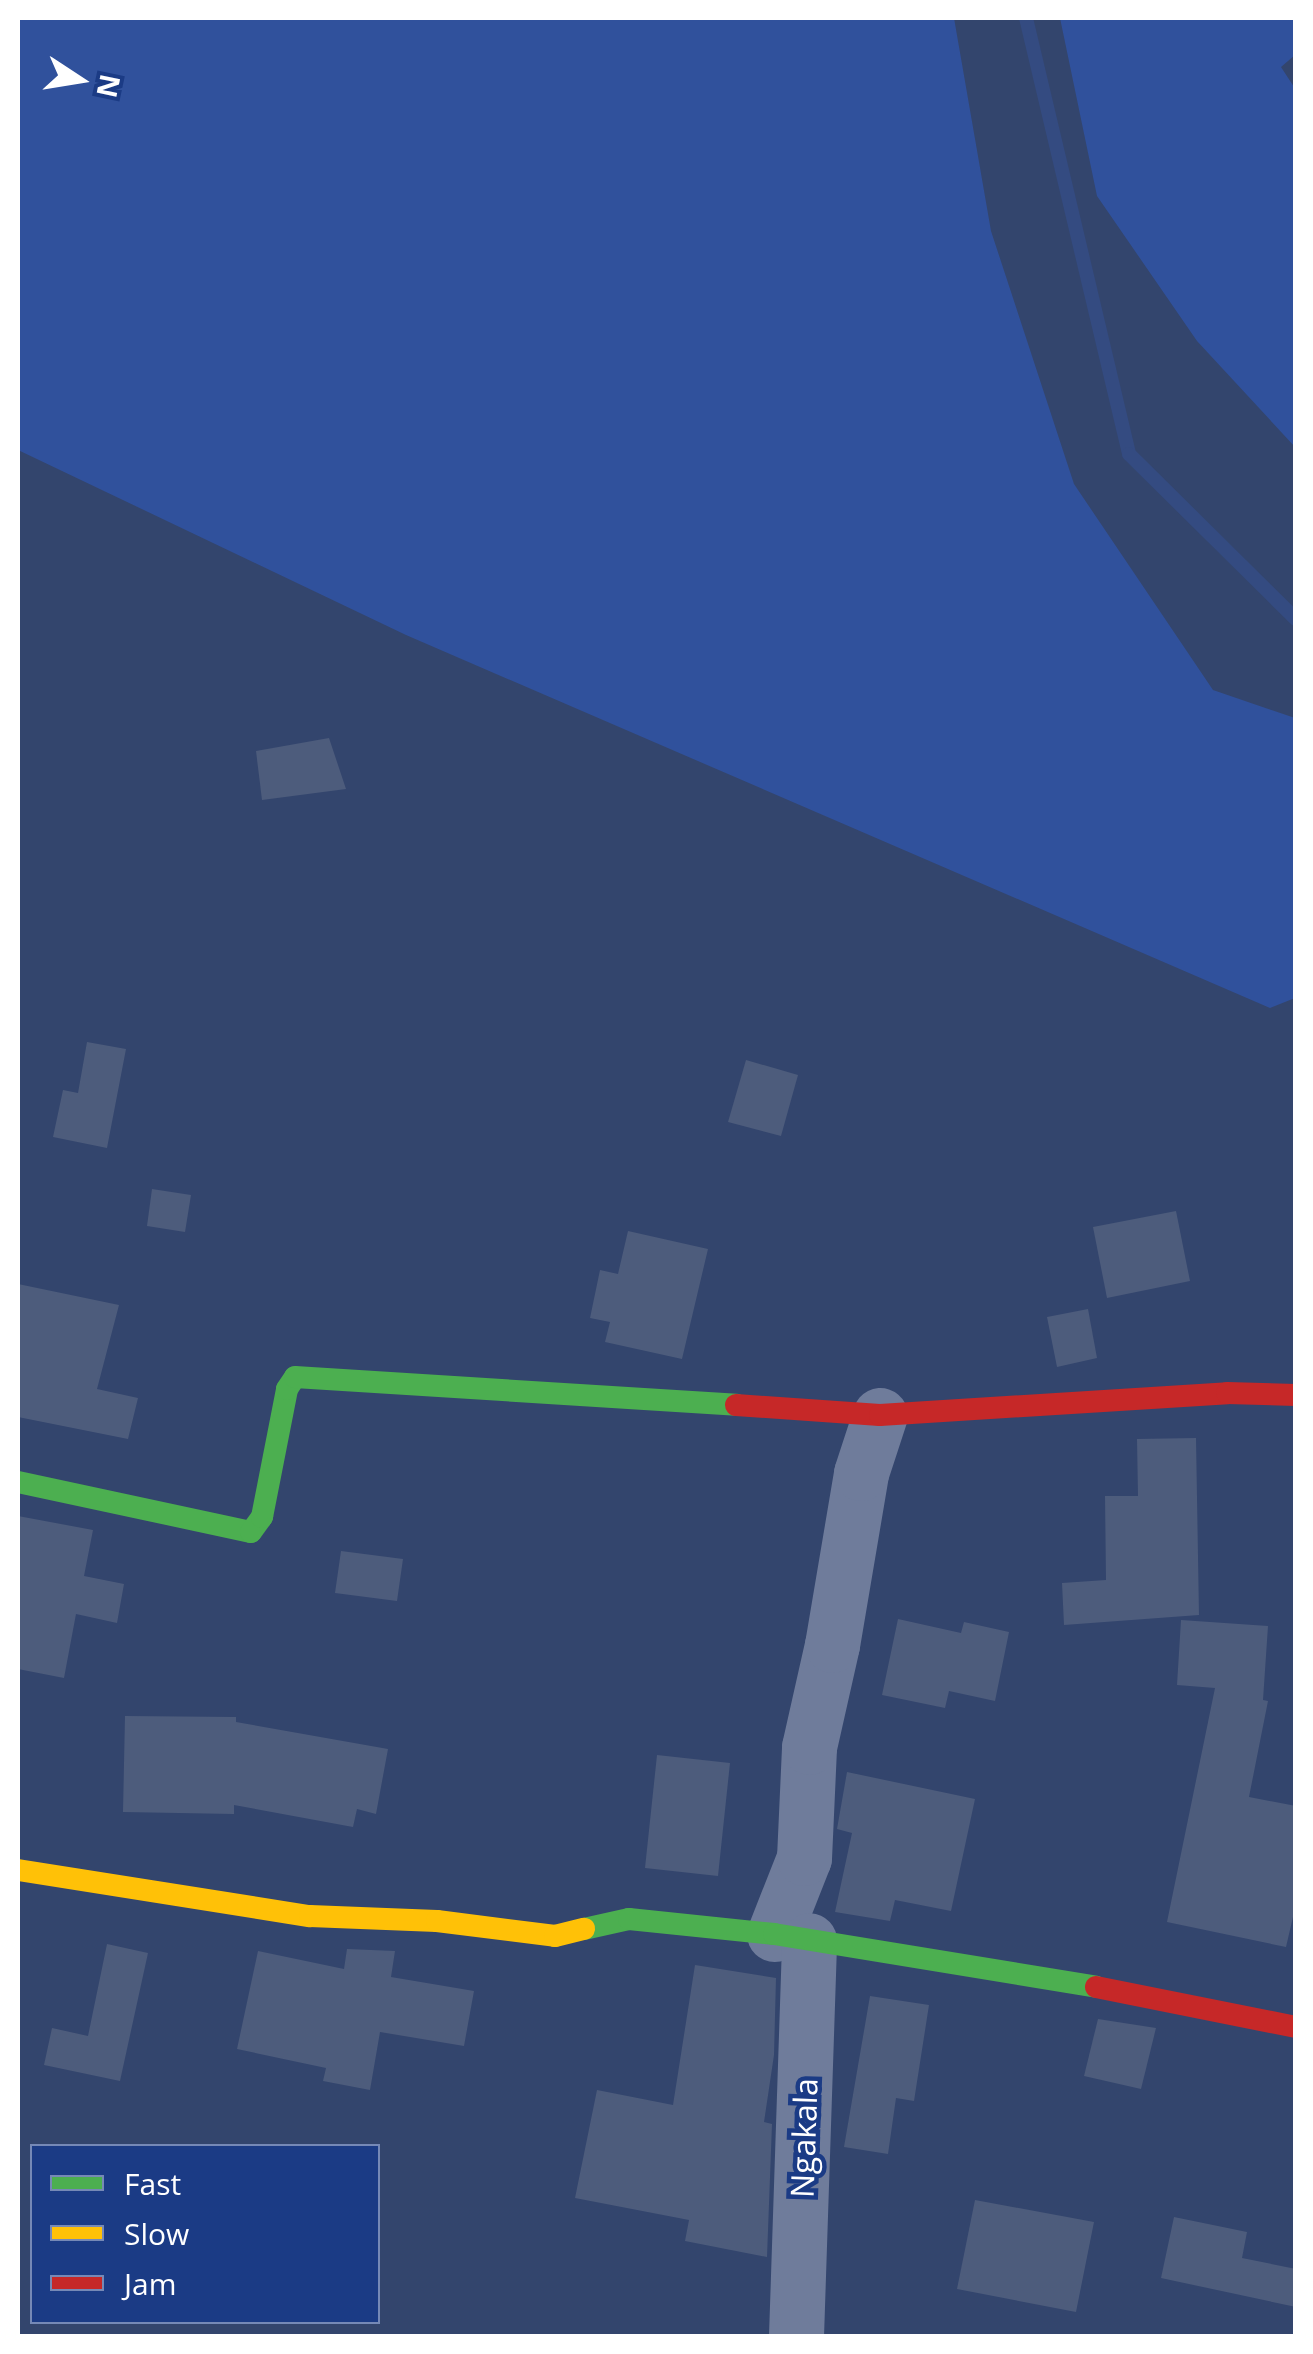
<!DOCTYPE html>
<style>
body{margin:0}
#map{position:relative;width:1313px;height:2354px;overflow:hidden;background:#33456d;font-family:"Open Sans",sans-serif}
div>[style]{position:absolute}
.green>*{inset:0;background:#30519c}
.stream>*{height:14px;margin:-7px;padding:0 7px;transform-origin:7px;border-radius:7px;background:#344b81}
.building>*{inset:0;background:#4d5c7c}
.street>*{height:55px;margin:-27.5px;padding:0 27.5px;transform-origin:27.5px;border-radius:27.5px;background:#6f7c9b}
.fast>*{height:22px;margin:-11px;padding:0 11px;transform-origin:11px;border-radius:11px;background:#4caf50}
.slow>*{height:22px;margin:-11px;padding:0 11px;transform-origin:11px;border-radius:11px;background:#ffc107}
.jam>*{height:22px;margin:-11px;padding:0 11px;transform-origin:11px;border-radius:11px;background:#c62828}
span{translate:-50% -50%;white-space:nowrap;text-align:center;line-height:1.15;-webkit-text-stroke:9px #1b3b85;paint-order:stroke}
.street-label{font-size:32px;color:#fff}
.frame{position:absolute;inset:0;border:20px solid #fff;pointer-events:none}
.legend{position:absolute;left:30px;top:2144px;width:350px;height:180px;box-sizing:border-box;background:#1b3b85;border:2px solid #7689b6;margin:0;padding:12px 18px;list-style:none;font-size:30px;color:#fff}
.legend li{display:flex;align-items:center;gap:20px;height:50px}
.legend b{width:50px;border:2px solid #7689b6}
.north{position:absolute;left:30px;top:30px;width:100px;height:100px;-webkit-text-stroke:8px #1b3b85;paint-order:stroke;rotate:102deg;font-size:28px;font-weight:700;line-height:40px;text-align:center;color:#fff}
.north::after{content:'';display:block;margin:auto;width:35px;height:45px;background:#fff;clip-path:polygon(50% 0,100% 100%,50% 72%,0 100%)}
</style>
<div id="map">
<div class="green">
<i style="clip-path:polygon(18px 18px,954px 18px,991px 231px,1074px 484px,1213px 690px,1295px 718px,1295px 998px,1270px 1008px,406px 635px,18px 450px)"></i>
<i style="clip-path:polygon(1060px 18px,1295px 18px,1295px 55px,1281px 67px,1296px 90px,1295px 447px,1197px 341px,1097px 196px)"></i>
</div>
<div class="stream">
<i style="left:1026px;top:18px;width:448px;rotate:76.7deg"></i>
<i style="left:1129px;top:454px;width:235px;rotate:44.7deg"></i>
</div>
<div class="building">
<i style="clip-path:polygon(329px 738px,346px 789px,262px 800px,256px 751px)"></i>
<i style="clip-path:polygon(87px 1042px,126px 1049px,107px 1148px,53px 1137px,63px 1090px,78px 1093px)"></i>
<i style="clip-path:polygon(746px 1060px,798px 1075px,781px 1136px,728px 1122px)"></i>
<i style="clip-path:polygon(152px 1189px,191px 1195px,185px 1232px,147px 1226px)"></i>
<i style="clip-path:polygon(1176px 1211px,1190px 1281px,1107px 1298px,1093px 1227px)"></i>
<i style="clip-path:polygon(628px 1231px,708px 1249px,682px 1359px,605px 1342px,610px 1322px,590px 1318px,600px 1270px,618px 1274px)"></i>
<i style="clip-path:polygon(18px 1284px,119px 1305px,97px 1389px,138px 1398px,128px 1439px,18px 1417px)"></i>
<i style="clip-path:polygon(1088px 1309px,1097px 1358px,1057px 1367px,1047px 1317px)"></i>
<i style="clip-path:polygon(1196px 1438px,1199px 1615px,1064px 1625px,1062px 1583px,1106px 1580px,1105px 1496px,1138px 1496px,1137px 1439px)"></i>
<i style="clip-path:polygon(18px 1516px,93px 1530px,84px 1576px,124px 1584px,117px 1623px,76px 1614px,64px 1678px,18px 1669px)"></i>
<i style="clip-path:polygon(341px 1551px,403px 1559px,397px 1601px,335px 1593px)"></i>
<i style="clip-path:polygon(898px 1619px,961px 1633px,964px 1622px,1009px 1632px,995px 1701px,949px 1691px,945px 1708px,882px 1695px)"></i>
<i style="clip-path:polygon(1181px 1620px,1268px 1626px,1263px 1700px,1268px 1701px,1249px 1797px,1296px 1806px,1296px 1904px,1286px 1947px,1167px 1922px,1215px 1688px,1177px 1685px)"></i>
<i style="clip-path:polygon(125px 1716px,236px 1717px,236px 1722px,388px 1749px,376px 1814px,357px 1809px,353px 1827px,234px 1805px,234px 1814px,123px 1812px)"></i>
<i style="clip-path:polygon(657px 1755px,730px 1763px,718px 1876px,645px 1868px)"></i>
<i style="clip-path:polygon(847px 1772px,975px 1799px,951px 1911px,895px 1900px,890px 1921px,835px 1912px,852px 1833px,837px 1829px)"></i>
<i style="clip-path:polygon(107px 1944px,148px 1953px,120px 2081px,44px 2065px,52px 2028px,88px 2036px)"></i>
<i style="clip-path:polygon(347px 1949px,395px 1951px,391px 1977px,474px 1991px,464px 2046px,380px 2032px,370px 2090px,323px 2081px,326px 2068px,237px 2049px,258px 1951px,344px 1969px)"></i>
<i style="clip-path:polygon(695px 1965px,776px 1978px,774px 2055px,764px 2122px,772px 2124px,767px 2257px,685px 2241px,689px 2220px,575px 2198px,597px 2090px,673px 2105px)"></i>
<i style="clip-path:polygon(870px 1996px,929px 2005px,914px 2101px,896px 2098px,888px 2154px,844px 2147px)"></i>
<i style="clip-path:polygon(1098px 2019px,1156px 2028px,1141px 2089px,1084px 2076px)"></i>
<i style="clip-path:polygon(975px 2200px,1094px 2222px,1076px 2312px,957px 2289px)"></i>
<i style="clip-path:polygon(1174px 2217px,1247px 2232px,1242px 2258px,1296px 2269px,1296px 2307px,1161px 2278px)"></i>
</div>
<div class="street">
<i style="left:774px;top:1934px;width:82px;rotate:-68.5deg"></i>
<i style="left:804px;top:1858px;width:111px;rotate:-87.4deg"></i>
<i style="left:809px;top:1747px;width:105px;rotate:-77.3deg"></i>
<i style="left:832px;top:1645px;width:174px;rotate:-80.4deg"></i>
<i style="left:861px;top:1473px;width:61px;rotate:-71.9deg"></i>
<i style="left:796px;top:2336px;width:396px;rotate:-88.1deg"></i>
</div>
<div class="fast">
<i style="left:18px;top:1482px;width:238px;rotate:12.1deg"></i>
<i style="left:251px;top:1532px;width:19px;rotate:-54deg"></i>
<i style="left:262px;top:1517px;width:130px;rotate:-78.9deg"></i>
<i style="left:287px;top:1389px;width:14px;rotate:-56deg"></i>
<i style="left:295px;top:1377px;width:442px;rotate:3.6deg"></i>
<i style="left:584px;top:1929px;width:46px;rotate:-12.5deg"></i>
<i style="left:629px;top:1919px;width:146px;rotate:5.9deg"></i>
<i style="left:774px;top:1934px;width:326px;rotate:9.3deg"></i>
</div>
<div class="slow">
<i style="left:18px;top:1870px;width:296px;rotate:9deg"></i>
<i style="left:310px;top:1916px;width:127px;rotate:2.3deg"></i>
<i style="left:437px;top:1921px;width:119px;rotate:7.2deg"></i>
<i style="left:555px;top:1936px;width:30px;rotate:-14deg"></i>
</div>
<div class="jam">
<i style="left:736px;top:1405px;width:144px;rotate:4deg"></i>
<i style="left:880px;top:1415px;width:348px;rotate:-3.6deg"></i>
<i style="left:1227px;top:1393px;width:69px;rotate:1.7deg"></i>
<i style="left:1096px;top:1987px;width:204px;rotate:11.3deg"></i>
</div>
<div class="street-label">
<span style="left:804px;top:2138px;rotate:-88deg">Ngakala</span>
</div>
<div class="frame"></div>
<ul class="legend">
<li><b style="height:12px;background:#4caf50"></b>Fast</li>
<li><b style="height:12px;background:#ffc107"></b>Slow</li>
<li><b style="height:12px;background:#c62828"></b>Jam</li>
</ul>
<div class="north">N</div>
</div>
